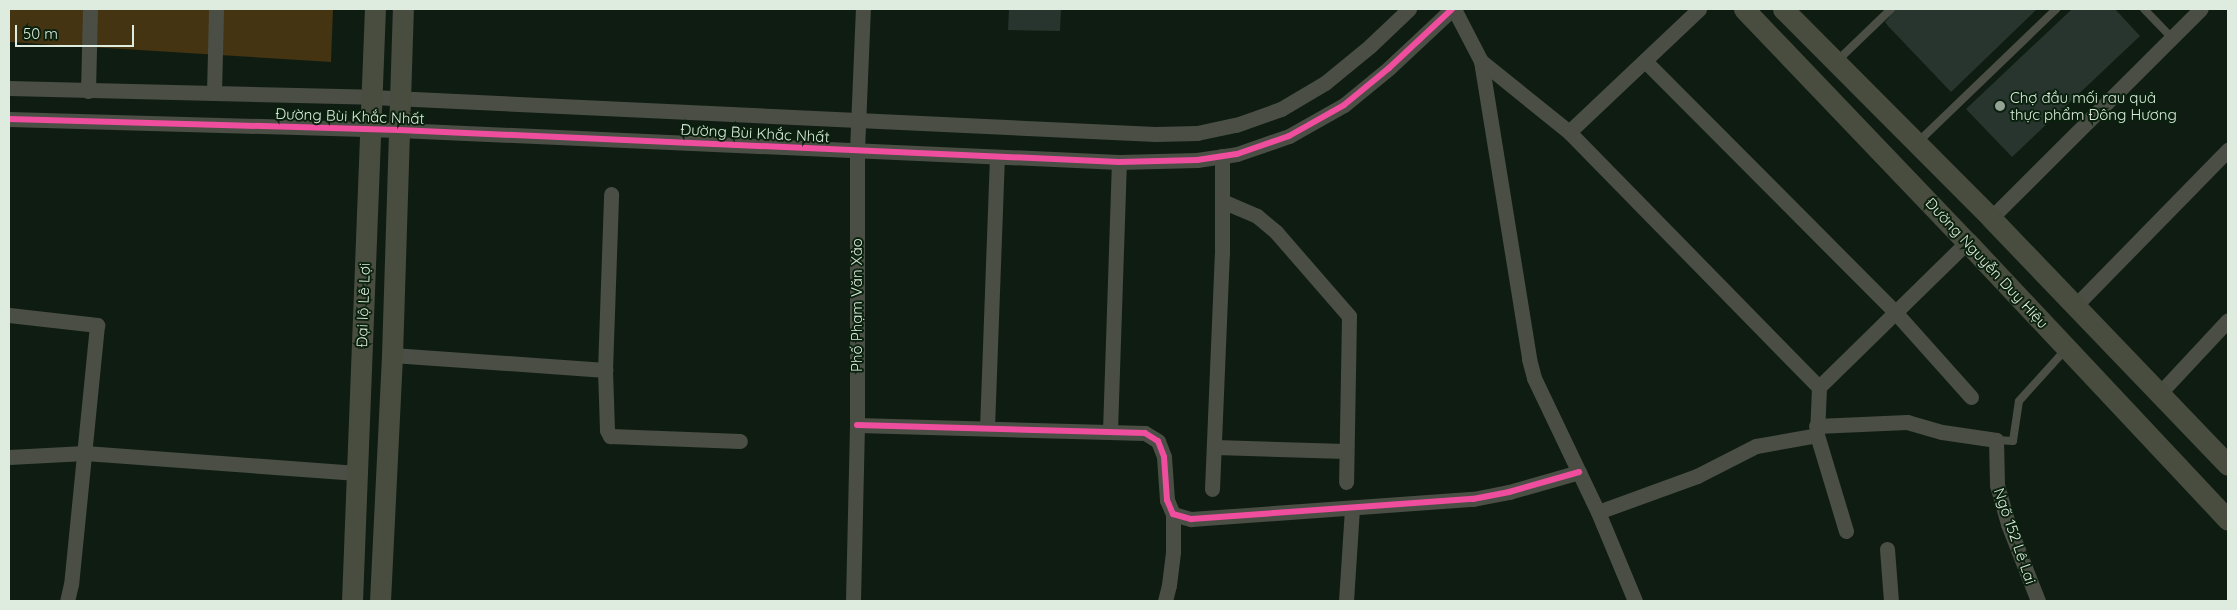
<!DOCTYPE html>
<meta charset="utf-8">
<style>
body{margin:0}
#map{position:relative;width:2237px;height:610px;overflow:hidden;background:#0f1c12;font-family:Quicksand,sans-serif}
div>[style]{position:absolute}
.green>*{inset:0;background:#443412}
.building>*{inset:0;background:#28352f}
.lane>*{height:8px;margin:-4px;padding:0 4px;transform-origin:4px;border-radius:4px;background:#4a4e44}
.street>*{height:15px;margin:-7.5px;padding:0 7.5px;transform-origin:7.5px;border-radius:7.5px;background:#4a4e44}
.secondary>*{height:21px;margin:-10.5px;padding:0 10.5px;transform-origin:10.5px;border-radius:10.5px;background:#494d40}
.cycleway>*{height:6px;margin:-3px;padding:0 3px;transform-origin:3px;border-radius:3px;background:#ef4d9e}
.dots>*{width:14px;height:14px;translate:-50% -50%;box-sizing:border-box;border:2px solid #0a210e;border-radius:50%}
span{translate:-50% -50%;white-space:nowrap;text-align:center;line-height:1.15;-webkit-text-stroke:4px #0a210e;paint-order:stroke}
.poi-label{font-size:15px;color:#ddecde}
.left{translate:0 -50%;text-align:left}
.street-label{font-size:15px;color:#ddecde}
.frame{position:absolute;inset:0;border:10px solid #ddecde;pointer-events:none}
.scale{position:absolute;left:15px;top:25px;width:119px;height:22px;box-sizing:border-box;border:2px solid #ddecde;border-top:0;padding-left:6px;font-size:15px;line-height:18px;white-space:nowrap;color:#ddecde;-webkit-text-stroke:4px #0a210e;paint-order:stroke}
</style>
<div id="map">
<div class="green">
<i style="clip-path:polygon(9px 9px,333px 9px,331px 62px,9px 42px)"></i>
</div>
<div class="building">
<i style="clip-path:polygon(1009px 9px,1061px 9px,1060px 31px,1008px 30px)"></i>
<i style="clip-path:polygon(1896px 9px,2037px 9px,1951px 92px,1888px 26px,1885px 22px)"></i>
<i style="clip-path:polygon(2072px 9px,2115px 9px,2140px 36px,2012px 157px,1966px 109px)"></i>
</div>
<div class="lane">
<i style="left:2144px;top:9px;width:40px;rotate:46deg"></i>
<i style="left:1837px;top:61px;width:75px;rotate:-43.9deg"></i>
<i style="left:1918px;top:142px;width:192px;rotate:-43.9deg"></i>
<i style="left:1996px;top:440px;width:17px;rotate:3deg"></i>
<i style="left:2013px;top:441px;width:40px;rotate:-81.5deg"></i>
<i style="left:2019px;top:401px;width:70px;rotate:-47.9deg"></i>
</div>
<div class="street">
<i style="left:1454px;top:9px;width:59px;rotate:62.6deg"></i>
<i style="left:1481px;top:61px;width:302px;rotate:80.8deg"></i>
<i style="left:1529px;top:359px;width:20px;rotate:75deg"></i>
<i style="left:1534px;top:378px;width:148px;rotate:64.5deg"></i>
<i style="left:1598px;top:512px;width:96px;rotate:67.4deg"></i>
<i style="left:1481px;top:61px;width:113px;rotate:38.9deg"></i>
<i style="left:1569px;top:132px;width:357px;rotate:45.6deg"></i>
<i style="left:1645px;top:61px;width:354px;rotate:45.1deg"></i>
<i style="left:1895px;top:312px;width:114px;rotate:48.2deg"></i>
<i style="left:9px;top:88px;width:363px;rotate:1.4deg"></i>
<i style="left:372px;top:97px;width:784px;rotate:2.71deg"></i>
<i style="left:1155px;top:134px;width:42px;rotate:-1.4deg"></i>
<i style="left:1197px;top:133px;width:40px;rotate:-12deg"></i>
<i style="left:1236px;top:125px;width:48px;rotate:-19.6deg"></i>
<i style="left:1281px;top:109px;width:51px;rotate:-30.6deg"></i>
<i style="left:1325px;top:83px;width:58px;rotate:-39.4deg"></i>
<i style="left:1370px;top:46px;width:54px;rotate:-43.5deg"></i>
<i style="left:88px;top:91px;width:82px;rotate:-88.6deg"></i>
<i style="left:214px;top:93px;width:84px;rotate:-88.6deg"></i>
<i style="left:9px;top:119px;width:390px;rotate:1.6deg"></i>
<i style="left:399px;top:130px;width:721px;rotate:2.54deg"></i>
<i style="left:1119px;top:162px;width:78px;rotate:-1.5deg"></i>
<i style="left:1197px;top:160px;width:40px;rotate:-8.5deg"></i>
<i style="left:1237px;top:154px;width:55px;rotate:-19.1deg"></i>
<i style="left:1289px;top:136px;width:63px;rotate:-29.4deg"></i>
<i style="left:1344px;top:105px;width:58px;rotate:-39.4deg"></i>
<i style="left:1389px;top:68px;width:86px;rotate:-43.1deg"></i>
<i style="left:1569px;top:132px;width:179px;rotate:-43.4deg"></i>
<i style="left:1222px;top:201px;width:38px;rotate:23deg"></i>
<i style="left:1257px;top:216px;width:25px;rotate:40deg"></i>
<i style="left:1276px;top:232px;width:111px;rotate:49deg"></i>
<i style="left:1349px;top:316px;width:166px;rotate:91deg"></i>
<i style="left:1991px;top:218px;width:296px;rotate:-44.9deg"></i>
<i style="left:2074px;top:307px;width:220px;rotate:-45.6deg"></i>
<i style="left:9px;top:315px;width:89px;rotate:6.5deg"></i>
<i style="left:97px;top:325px;width:260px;rotate:95.7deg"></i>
<i style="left:71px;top:584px;width:17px;rotate:103deg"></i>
<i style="left:392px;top:355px;width:214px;rotate:4deg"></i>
<i style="left:605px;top:370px;width:176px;rotate:-88deg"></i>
<i style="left:605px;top:370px;width:60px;rotate:88.1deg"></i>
<i style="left:607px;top:430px;width:7px;rotate:63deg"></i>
<i style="left:610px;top:436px;width:130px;rotate:2.2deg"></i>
<i style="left:2159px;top:394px;width:101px;rotate:-47deg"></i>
<i style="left:857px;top:425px;width:288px;rotate:1.6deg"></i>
<i style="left:1145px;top:433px;width:15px;rotate:32deg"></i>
<i style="left:1158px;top:441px;width:17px;rotate:69deg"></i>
<i style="left:1164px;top:457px;width:43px;rotate:86deg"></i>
<i style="left:1167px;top:500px;width:15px;rotate:67deg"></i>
<i style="left:1173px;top:514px;width:19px;rotate:16deg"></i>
<i style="left:1191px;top:519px;width:283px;rotate:-4.1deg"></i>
<i style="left:1473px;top:499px;width:37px;rotate:-11deg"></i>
<i style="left:1509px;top:492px;width:73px;rotate:-15.9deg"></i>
<i style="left:1816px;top:426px;width:91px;rotate:-2.5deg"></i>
<i style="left:1907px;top:422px;width:36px;rotate:16deg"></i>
<i style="left:1942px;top:432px;width:55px;rotate:8.4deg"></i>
<i style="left:1996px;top:440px;width:45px;rotate:88.7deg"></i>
<i style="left:1997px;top:485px;width:41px;rotate:74.2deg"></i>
<i style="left:2008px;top:524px;width:83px;rotate:68.7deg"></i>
<i style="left:987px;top:428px;width:271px;rotate:-87.9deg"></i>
<i style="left:1110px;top:431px;width:269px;rotate:-88.1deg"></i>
<i style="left:1215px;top:447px;width:130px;rotate:1.8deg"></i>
<i style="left:9px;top:457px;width:76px;rotate:-3deg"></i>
<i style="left:85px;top:453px;width:273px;rotate:4.2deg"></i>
<i style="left:1212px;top:489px;width:235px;rotate:-87.6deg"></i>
<i style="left:1222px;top:254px;width:98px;rotate:-90deg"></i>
<i style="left:1598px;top:512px;width:105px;rotate:-20deg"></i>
<i style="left:1697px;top:476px;width:66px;rotate:-27deg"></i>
<i style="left:1756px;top:446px;width:62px;rotate:-10.2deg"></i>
<i style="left:1846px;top:531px;width:100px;rotate:-106.8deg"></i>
<i style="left:1817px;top:435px;width:48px;rotate:-87.6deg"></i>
<i style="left:1819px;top:387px;width:207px;rotate:-44.4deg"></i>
<i style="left:1887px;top:549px;width:52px;rotate:85.6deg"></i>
<i style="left:853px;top:601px;width:176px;rotate:-88.7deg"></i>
<i style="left:857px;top:425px;width:275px;rotate:-90deg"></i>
<i style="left:857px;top:150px;width:141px;rotate:-87.6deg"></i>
<i style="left:1165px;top:601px;width:16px;rotate:-76deg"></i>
<i style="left:1169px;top:585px;width:34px;rotate:-83deg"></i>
<i style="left:1173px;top:551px;width:37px;rotate:-90deg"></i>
<i style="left:1346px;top:601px;width:92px;rotate:-86.3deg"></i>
</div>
<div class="secondary">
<i style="left:1744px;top:9px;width:323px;rotate:46.3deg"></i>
<i style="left:1967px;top:242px;width:381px;rotate:46.8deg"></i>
<i style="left:1783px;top:9px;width:295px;rotate:45.1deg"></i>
<i style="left:1991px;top:218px;width:342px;rotate:46.2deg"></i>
<i style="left:352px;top:601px;width:592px;rotate:-87.78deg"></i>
<i style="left:380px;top:601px;width:246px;rotate:-87.2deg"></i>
<i style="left:392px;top:355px;width:346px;rotate:-88.2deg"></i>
</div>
<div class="cycleway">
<i style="left:9px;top:119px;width:390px;rotate:1.6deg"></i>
<i style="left:399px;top:130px;width:721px;rotate:2.54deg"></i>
<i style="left:1119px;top:162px;width:78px;rotate:-1.5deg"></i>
<i style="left:1197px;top:160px;width:40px;rotate:-8.5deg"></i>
<i style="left:1237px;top:154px;width:55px;rotate:-19.1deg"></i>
<i style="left:1289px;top:136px;width:63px;rotate:-29.4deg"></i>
<i style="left:1344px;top:105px;width:58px;rotate:-39.4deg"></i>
<i style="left:1389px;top:68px;width:86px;rotate:-43.1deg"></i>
<i style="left:857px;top:425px;width:288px;rotate:1.6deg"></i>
<i style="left:1145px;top:433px;width:15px;rotate:32deg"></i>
<i style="left:1158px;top:441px;width:17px;rotate:69deg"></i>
<i style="left:1164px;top:457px;width:43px;rotate:86deg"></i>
<i style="left:1167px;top:500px;width:15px;rotate:67deg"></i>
<i style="left:1173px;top:514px;width:19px;rotate:16deg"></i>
<i style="left:1191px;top:519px;width:283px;rotate:-4.1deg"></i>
<i style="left:1473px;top:499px;width:37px;rotate:-11deg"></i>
<i style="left:1509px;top:492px;width:73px;rotate:-15.9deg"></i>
</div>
<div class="dots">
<i style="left:2000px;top:106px;background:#95a397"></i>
</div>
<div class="poi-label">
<span class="left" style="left:2010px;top:106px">Chợ đầu mối rau quả<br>thực phẩm Đông Hương</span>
</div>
<div class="street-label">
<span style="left:350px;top:116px;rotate:2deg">Đường Bùi Khắc Nhất</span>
<span style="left:755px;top:133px;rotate:3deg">Đường Bùi Khắc Nhất</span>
<span style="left:1987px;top:263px;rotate:47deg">Đường Nguyễn Duy Hiệu</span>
<span style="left:363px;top:305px;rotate:-88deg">Đại lộ Lê Lợi</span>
<span style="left:857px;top:305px;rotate:-90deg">Phố Phạm Văn Xảo</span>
<span style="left:2015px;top:536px;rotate:71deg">Ngõ 152 Lê Lai</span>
</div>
<div class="frame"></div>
<div class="scale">50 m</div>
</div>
